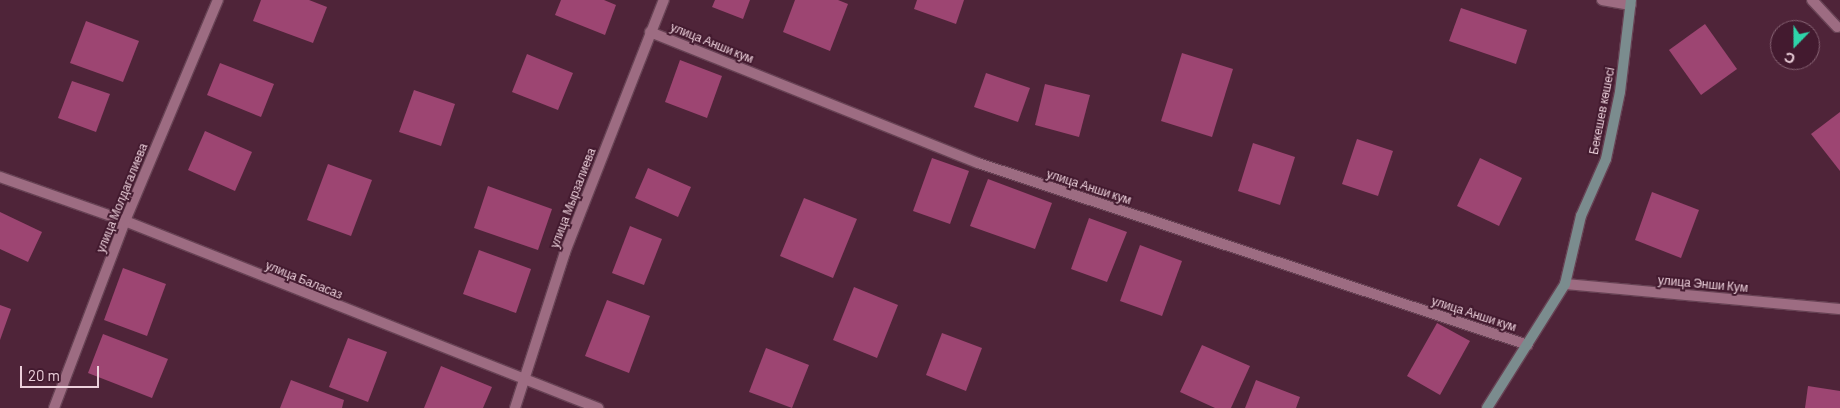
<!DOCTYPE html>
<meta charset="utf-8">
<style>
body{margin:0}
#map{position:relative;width:1840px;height:408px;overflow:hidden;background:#4f2439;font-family:Barlow,sans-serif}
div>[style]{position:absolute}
.building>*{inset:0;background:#9d4572}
.roads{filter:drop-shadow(1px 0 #674254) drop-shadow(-1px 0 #674254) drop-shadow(0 1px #674254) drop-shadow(0 -1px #674254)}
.service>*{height:10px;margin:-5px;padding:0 5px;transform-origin:5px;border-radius:5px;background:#9d6c82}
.minor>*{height:10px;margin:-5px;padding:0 5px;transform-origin:5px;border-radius:5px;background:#9d6c82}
.secondary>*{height:10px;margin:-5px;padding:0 5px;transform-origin:5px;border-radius:5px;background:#7b8c8e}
span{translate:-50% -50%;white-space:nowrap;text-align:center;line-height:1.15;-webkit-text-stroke:4px #431a2f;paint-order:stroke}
.street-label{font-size:12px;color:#ecd0db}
.north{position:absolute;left:1770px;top:20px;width:50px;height:50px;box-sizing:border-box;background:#431a2f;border:1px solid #876374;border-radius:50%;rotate:202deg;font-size:14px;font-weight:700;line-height:20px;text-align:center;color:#ecd0db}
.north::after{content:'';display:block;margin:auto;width:18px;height:22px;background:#2ed4aa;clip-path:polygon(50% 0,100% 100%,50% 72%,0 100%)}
.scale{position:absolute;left:20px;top:366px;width:79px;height:22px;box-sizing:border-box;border:2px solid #ecd0db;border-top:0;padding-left:6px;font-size:15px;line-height:18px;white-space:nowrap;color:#ecd0db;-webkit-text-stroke:4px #431a2f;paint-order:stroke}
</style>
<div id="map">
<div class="building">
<i style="clip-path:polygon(261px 0,309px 0,327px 7px,313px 43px,253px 21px)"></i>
<i style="clip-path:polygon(561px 0,604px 0,616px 5px,605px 35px,555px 15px)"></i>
<i style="clip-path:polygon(715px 0,750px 0,743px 19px,712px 7px)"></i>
<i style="clip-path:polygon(795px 0,838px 0,848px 4px,830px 51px,783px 32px)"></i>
<i style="clip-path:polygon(917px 0,964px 0,956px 24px,914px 9px)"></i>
<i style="clip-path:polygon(1461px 8px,1527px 30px,1516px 64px,1449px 41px)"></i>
<i style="clip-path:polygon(86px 21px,139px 41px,123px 82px,70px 63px)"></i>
<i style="clip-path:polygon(1705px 24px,1737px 69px,1701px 95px,1669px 50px)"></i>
<i style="clip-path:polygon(1182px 53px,1233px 69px,1212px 137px,1161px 121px)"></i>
<i style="clip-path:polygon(527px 54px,573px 73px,558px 110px,512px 92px)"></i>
<i style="clip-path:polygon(680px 60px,722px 76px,707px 118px,665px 102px)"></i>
<i style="clip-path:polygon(220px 63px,274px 84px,261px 117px,207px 95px)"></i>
<i style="clip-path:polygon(986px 73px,1030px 88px,1018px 122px,974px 107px)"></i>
<i style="clip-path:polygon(72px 81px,110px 94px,96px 132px,58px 118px)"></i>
<i style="clip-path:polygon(1045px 84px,1090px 95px,1079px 137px,1035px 125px)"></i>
<i style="clip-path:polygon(414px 90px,455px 104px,441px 146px,399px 132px)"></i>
<i style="clip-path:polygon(1840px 112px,1840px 171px,1811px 134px)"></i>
<i style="clip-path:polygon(205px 131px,252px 152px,235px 191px,188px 170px)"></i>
<i style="clip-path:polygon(1357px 139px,1393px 151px,1378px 196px,1342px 184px)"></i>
<i style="clip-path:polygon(1253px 143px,1295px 157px,1280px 205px,1238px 191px)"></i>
<i style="clip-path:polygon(932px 158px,969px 171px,950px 224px,913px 211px)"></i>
<i style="clip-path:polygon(1480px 158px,1522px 178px,1499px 226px,1457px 206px)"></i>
<i style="clip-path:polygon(328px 164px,372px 180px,351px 236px,307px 220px)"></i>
<i style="clip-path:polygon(648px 168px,691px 187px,678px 217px,635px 198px)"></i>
<i style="clip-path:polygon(988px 179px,1052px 203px,1035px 249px,970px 226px)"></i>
<i style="clip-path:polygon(488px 186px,552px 209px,538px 250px,474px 228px)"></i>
<i style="clip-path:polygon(1652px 192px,1699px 210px,1681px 258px,1635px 240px)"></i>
<i style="clip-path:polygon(804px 198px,857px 219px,833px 278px,780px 256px)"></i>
<i style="clip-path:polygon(0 212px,42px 232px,28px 262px,0 249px)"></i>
<i style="clip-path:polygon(1089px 218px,1127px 232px,1107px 282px,1071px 269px)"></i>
<i style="clip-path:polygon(630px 226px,662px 239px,644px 285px,612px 273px)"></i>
<i style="clip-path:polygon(1140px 245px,1182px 261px,1162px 316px,1120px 301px)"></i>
<i style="clip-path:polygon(479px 250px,531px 269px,516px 313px,463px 294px)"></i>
<i style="clip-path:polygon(123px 268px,166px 284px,147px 336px,104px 320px)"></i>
<i style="clip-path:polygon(854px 287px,898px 305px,877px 358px,833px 340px)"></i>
<i style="clip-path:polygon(607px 300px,650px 316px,629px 373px,585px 356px)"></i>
<i style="clip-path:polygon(0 305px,11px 309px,0 340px)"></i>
<i style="clip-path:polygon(1437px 323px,1470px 341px,1440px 395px,1407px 376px)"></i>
<i style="clip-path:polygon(942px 333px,982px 348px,966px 391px,926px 375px)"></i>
<i style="clip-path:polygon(103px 334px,168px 359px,152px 398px,88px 373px)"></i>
<i style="clip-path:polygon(348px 338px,387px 352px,368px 402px,329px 387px)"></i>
<i style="clip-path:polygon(1202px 345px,1250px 366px,1231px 408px,1215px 408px,1180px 392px)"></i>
<i style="clip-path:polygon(766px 348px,809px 365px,792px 408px,749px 392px)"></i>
<i style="clip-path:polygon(441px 366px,492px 387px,483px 408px,424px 408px)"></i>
<i style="clip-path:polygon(291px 380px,344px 400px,342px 408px,280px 408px)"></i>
<i style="clip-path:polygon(1256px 380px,1300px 397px,1296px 408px,1245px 408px)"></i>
<i style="clip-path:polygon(1808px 386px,1840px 391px,1840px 408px,1805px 408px)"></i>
</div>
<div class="roads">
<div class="service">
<i style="left:1565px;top:284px;width:276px;rotate:5.2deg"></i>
</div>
<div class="minor">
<i style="left:1602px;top:0;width:29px;rotate:10deg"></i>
<i style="left:1812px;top:0;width:37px;rotate:47deg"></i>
<i style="left:650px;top:32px;width:353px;rotate:21.8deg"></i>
<i style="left:978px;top:163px;width:579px;rotate:18.31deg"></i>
<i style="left:0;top:177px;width:133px;rotate:19.4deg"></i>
<i style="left:125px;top:221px;width:509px;rotate:21.57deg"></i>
<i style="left:54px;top:408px;width:200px;rotate:-69.2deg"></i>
<i style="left:125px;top:221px;width:240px;rotate:-67.2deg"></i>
<i style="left:515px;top:408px;width:164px;rotate:-72.2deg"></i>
<i style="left:565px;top:252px;width:271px;rotate:-68.6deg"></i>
</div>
<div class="secondary">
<i style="left:1487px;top:408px;width:146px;rotate:-57.8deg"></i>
<i style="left:1565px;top:284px;width:70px;rotate:-76.8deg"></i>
<i style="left:1581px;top:216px;width:62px;rotate:-66.3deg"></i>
<i style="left:1606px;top:159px;width:68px;rotate:-78.2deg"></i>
<i style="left:1620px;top:92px;width:93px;rotate:-83.2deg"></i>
</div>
</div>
<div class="street-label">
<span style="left:712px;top:43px;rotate:22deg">улица Анши кум</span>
<span style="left:1602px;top:111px;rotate:-79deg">Бекешев көшесі</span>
<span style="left:1089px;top:187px;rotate:18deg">улица Анши кум</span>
<span style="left:122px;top:198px;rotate:-68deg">улица Молдагалиева</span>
<span style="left:573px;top:198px;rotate:-69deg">улица Мырзалиева</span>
<span style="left:304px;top:280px;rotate:22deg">улица Баласаз</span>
<span style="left:1703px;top:284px;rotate:5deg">улица Энши Кум</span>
<span style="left:1474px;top:314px;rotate:18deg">улица Анши кум</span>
</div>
<div class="north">С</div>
<div class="scale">20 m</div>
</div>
